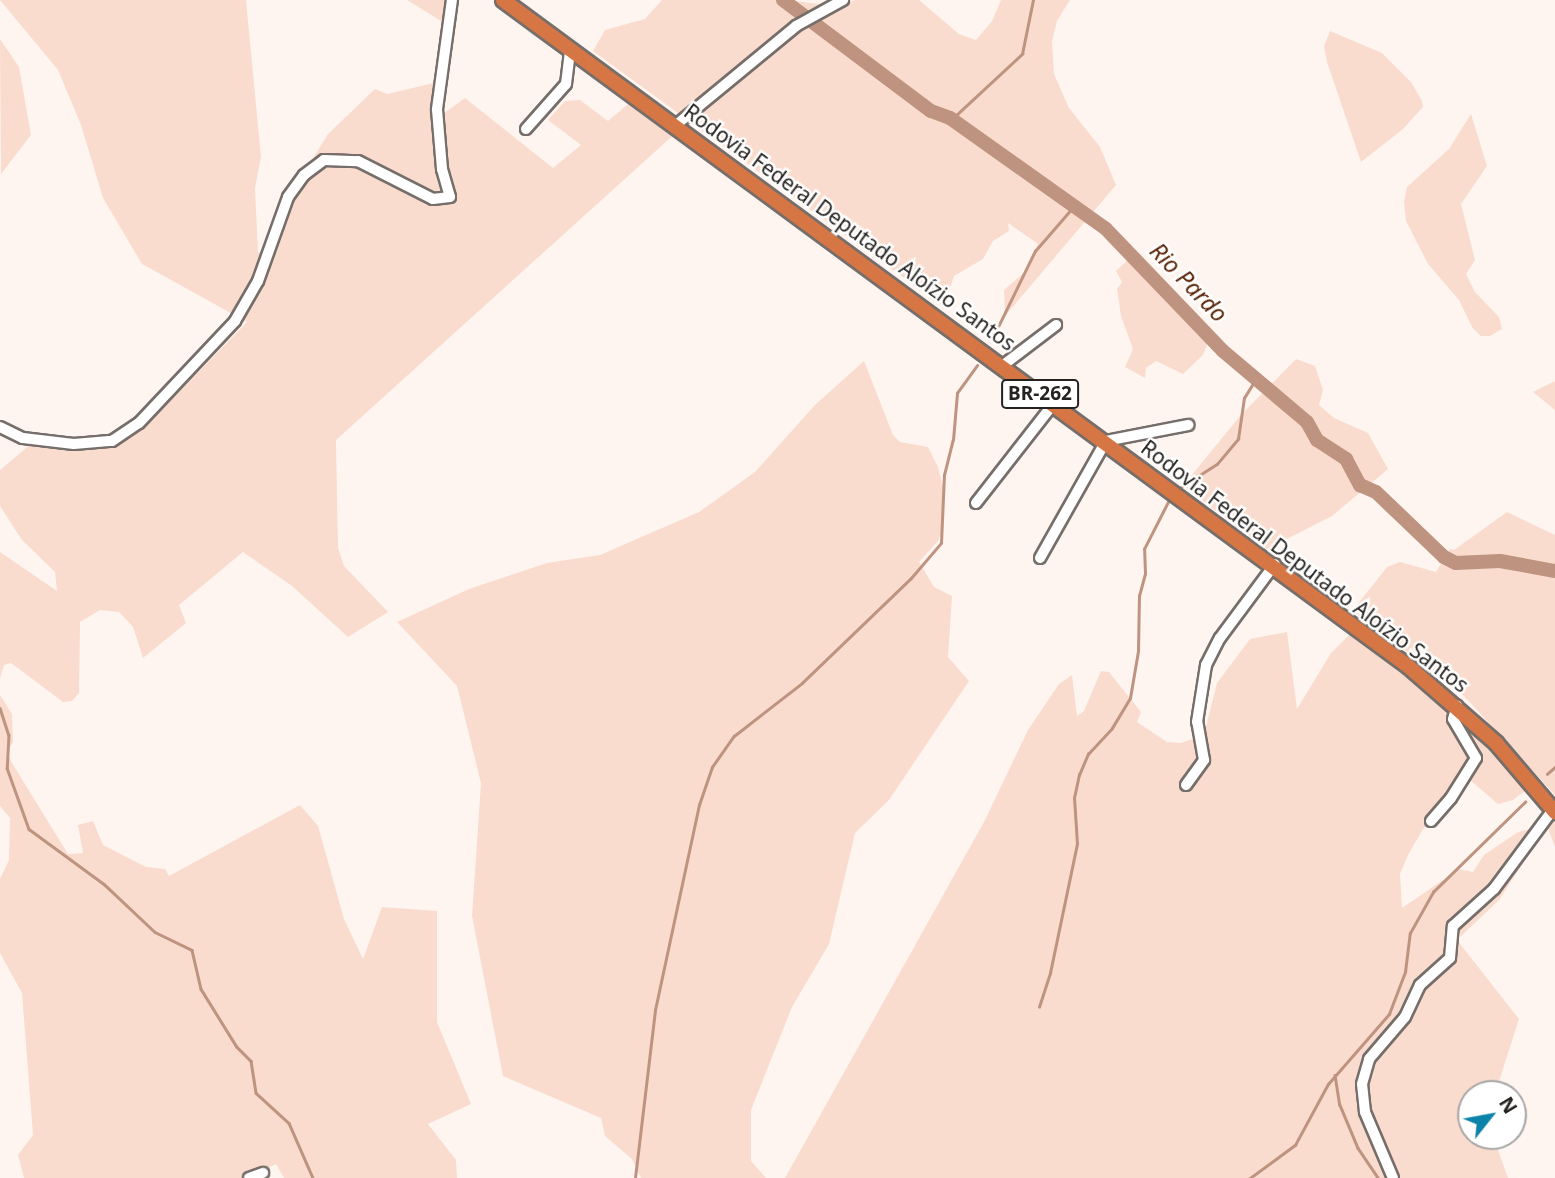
<!DOCTYPE html>
<meta charset="utf-8">
<style>
body{margin:0}
#map{position:relative;width:1555px;height:1178px;overflow:hidden;background:#fef5f0;font-family:"Noto Sans",sans-serif}
div>[style]{position:absolute}
.green>*{inset:0;background:#f9dcce}
.stream>*{height:2.5px;margin:-1.25px;padding:0 1.25px;transform-origin:1.25px;border-radius:1.25px;background:#be937f}
.river>*{height:14px;margin:-7px;padding:0 7px;transform-origin:7px;border-radius:7px;background:#be937f}
.roads{filter:drop-shadow(2px 0 #766e6a) drop-shadow(-2px 0 #766e6a) drop-shadow(0 2px #766e6a) drop-shadow(0 -2px #766e6a)}
.minor>*{height:10px;margin:-5px;padding:0 5px;transform-origin:5px;border-radius:5px;background:#fff}
.highway>*{height:14px;margin:-7px;padding:0 7px;transform-origin:7px;border-radius:7px;background:#d77645}
span{translate:-50% -50%;white-space:nowrap;text-align:center;line-height:1.15;-webkit-text-stroke:5px #fff;paint-order:stroke}
.shield-label span{padding:2px 5px;background:#fff;border:2px solid;border-radius:5px;-webkit-text-stroke-width:0}
.shield-label{font-size:19px;color:#252220;font-weight:700}
.street-label{font-size:21px;color:#252220}
.water-label{font-size:23px;color:#551f00;font-style:italic}
.north{position:absolute;left:1457px;top:1080px;width:70px;height:70px;box-sizing:border-box;background:#fff;border:2px solid #a8a7a6;border-radius:50%;rotate:59deg;font-size:19px;font-weight:700;line-height:28px;text-align:center;color:#252220}
.north::after{content:'';display:block;margin:auto;width:24px;height:32px;background:#0c83a9;clip-path:polygon(50% 0,100% 100%,50% 72%,0 100%)}
</style>
<div id="map">
<div class="green">
<i style="clip-path:polygon(0 0,246px 0,261px 157px,255px 188px,258px 253px,276px 242px,304px 173px,328px 134px,375px 89px,387px 94px,438px 82px,443px 114px,465px 98px,553px 168px,581px 145px,548px 120px,565px 101px,580px 100px,608px 121px,633px 100px,678px 131px,336px 440px,338px 548px,344px 566px,388px 612px,348px 637px,292px 586px,243px 552px,179px 605px,186px 623px,143px 658px,133px 627px,119px 612px,100px 610px,80px 622px,79px 693px,72px 701px,63px 702px,11px 663px,4px 665px,0 678px,0 552px,57px 591px,55px 572px,22px 540px,0 506px,0 470px,38px 438px,111px 443px,151px 421px,247px 322px,142px 264px,103px 198px,81px 125px,58px 70px)"></i>
<i style="clip-path:polygon(407px 0,454px 0,454px 29px)"></i>
<i style="clip-path:polygon(662px 0,789px 0,839px 7px,855px 0,919px 0,959px 34px,976px 40px,992px 21px,1001px 0,1070px 0,1057px 21px,1052px 41px,1054px 74px,1069px 108px,1100px 147px,1116px 185px,1005px 316px,1004px 290px,1027px 270px,1038px 244px,1008px 223px,1009px 231px,993px 241px,983px 259px,954px 276px,944px 307px,593px 51px,605px 30px,645px 19px)"></i>
<i style="clip-path:polygon(1330px 31px,1382px 53px,1411px 82px,1422px 101px,1423px 107px,1403px 129px,1361px 162px,1327px 62px,1324px 46px)"></i>
<i style="clip-path:polygon(0 39px,19px 67px,31px 135px,1px 174px)"></i>
<i style="clip-path:polygon(1471px 114px,1487px 166px,1461px 204px,1475px 260px,1466px 274px,1475px 292px,1499px 317px,1502px 329px,1490px 336px,1481px 336px,1472px 327px,1459px 300px,1428px 264px,1406px 221px,1404px 202px,1407px 187px,1449px 149px)"></i>
<i style="clip-path:polygon(1133px 255px,1212px 332px,1203px 355px,1183px 374px,1156px 361px,1146px 368px,1145px 378px,1125px 367px,1133px 349px,1121px 316px,1117px 289px,1122px 282px,1116px 271px)"></i>
<i style="clip-path:polygon(1296px 359px,1315px 366px,1323px 390px,1319px 405px,1334px 418px,1368px 433px,1388px 469px,1332px 516px,1267px 549px,1183px 486px,1240px 416px)"></i>
<i style="clip-path:polygon(864px 361px,893px 435px,900px 442px,928px 447px,938px 467px,944px 492px,943px 527px,938px 541px,919px 562px,934px 587px,952px 596px,948px 657px,969px 681px,889px 800px,855px 833px,829px 944px,792px 1007px,751px 1110px,751px 1161px,766px 1178px,641px 1178px,632px 1159px,605px 1136px,601px 1118px,503px 1076px,472px 916px,481px 783px,457px 686px,397px 622px,469px 589px,547px 563px,600px 555px,699px 512px,755px 472px,815px 405px)"></i>
<i style="clip-path:polygon(1555px 381px,1555px 410px,1533px 392px)"></i>
<i style="clip-path:polygon(1507px 512px,1555px 535px,1555px 795px,1463px 695px,1353px 610px,1387px 567px,1400px 562px,1436px 572px,1450px 549px,1454px 550px)"></i>
<i style="clip-path:polygon(1354px 630px,1455px 709px,1530px 787px,1513px 800px,1498px 804px,1470px 780px,1449px 811px,1429px 819px,1408px 855px,1400px 874px,1402px 908px,1459px 869px,1473px 872px,1484px 855px,1518px 832px,1535px 828px,1548px 816px,1555px 818px,1555px 847px,1547px 826px,1499px 900px,1457px 940px,1519px 1019px,1495px 1094px,1471px 1094px,1471px 1136px,1493px 1136px,1508px 1178px,785px 1178px,984px 822px,1028px 730px,1059px 684px,1072px 675px,1077px 716px,1084px 711px,1101px 671px,1109px 672px,1141px 712px,1137px 722px,1167px 742px,1181px 743px,1204px 735px,1217px 683px,1250px 639px,1287px 632px,1297px 709px,1331px 653px)"></i>
<i style="clip-path:polygon(0 695px,12px 714px,13px 742px,7px 752px,12px 763px,68px 854px,83px 853px,78px 825px,93px 821px,103px 845px,146px 867px,165px 869px,169px 876px,300px 805px,318px 826px,344px 919px,363px 959px,382px 907px,437px 911px,437px 1022px,471px 1104px,428px 1124px,456px 1160px,457px 1178px,284px 1178px,276px 1164px,246px 1178px,24px 1178px,18px 1155px,33px 1135px,22px 993px,0 953px,0 879px,9px 860px,10px 818px,0 806px)"></i>
</div>
<div class="stream">
<i style="left:952px;top:119px;width:96px;rotate:-42.9deg"></i>
<i style="left:1022px;top:54px;width:55px;rotate:-78.5deg"></i>
<i style="left:993px;top:337px;width:96px;rotate:-64deg"></i>
<i style="left:1035px;top:251px;width:60px;rotate:-49.1deg"></i>
<i style="left:1178px;top:489px;width:46px;rotate:-32.7deg"></i>
<i style="left:1217px;top:464px;width:33px;rotate:-50deg"></i>
<i style="left:1238px;top:439px;width:41px;rotate:-81.7deg"></i>
<i style="left:1244px;top:398px;width:22px;rotate:-58deg"></i>
<i style="left:0;top:708px;width:28px;rotate:72deg"></i>
<i style="left:9px;top:735px;width:33px;rotate:93deg"></i>
<i style="left:7px;top:768px;width:65px;rotate:70.2deg"></i>
<i style="left:29px;top:829px;width:93px;rotate:36.3deg"></i>
<i style="left:104px;top:884px;width:70px;rotate:43.3deg"></i>
<i style="left:155px;top:932px;width:41px;rotate:25.9deg"></i>
<i style="left:192px;top:950px;width:40px;rotate:77deg"></i>
<i style="left:201px;top:989px;width:68px;rotate:58.2deg"></i>
<i style="left:237px;top:1047px;width:20px;rotate:45deg"></i>
<i style="left:251px;top:1061px;width:32px;rotate:81deg"></i>
<i style="left:256px;top:1093px;width:45px;rotate:42.3deg"></i>
<i style="left:289px;top:1123px;width:60px;rotate:66.4deg"></i>
<i style="left:1547px;top:774px;width:11px;rotate:-41deg"></i>
<i style="left:1039px;top:1007px;width:36px;rotate:-72deg"></i>
<i style="left:1050px;top:973px;width:132px;rotate:-78.2deg"></i>
<i style="left:1077px;top:844px;width:46px;rotate:-93.7deg"></i>
<i style="left:1074px;top:798px;width:24px;rotate:-78deg"></i>
<i style="left:1079px;top:775px;width:23px;rotate:-67deg"></i>
<i style="left:1088px;top:754px;width:35px;rotate:-47deg"></i>
<i style="left:1112px;top:728px;width:35px;rotate:-59deg"></i>
<i style="left:1130px;top:698px;width:48px;rotate:-80.3deg"></i>
<i style="left:1138px;top:651px;width:55px;rotate:-89deg"></i>
<i style="left:1139px;top:596px;width:23px;rotate:-75deg"></i>
<i style="left:1145px;top:574px;width:25px;rotate:-92deg"></i>
<i style="left:1144px;top:549px;width:57px;rotate:-63deg"></i>
<i style="left:1335px;top:1075px;width:30px;rotate:81deg"></i>
<i style="left:1340px;top:1105px;width:47px;rotate:67.3deg"></i>
<i style="left:1358px;top:1148px;width:36px;rotate:56deg"></i>
<i style="left:635px;top:1178px;width:169px;rotate:-83.2deg"></i>
<i style="left:655px;top:1010px;width:210px;rotate:-77.9deg"></i>
<i style="left:699px;top:805px;width:40px;rotate:-71.1deg"></i>
<i style="left:712px;top:767px;width:38px;rotate:-55deg"></i>
<i style="left:734px;top:736px;width:86px;rotate:-37.9deg"></i>
<i style="left:802px;top:683px;width:151px;rotate:-43.9deg"></i>
<i style="left:911px;top:578px;width:46px;rotate:-49.4deg"></i>
<i style="left:941px;top:543px;width:68px;rotate:-87.5deg"></i>
<i style="left:944px;top:475px;width:36px;rotate:-76deg"></i>
<i style="left:953px;top:440px;width:47px;rotate:-85.1deg"></i>
<i style="left:957px;top:393px;width:34px;rotate:-54deg"></i>
<i style="left:1250px;top:1178px;width:56px;rotate:-36.3deg"></i>
<i style="left:1295px;top:1145px;width:69px;rotate:-61.6deg"></i>
<i style="left:1328px;top:1084px;width:93px;rotate:-48.9deg"></i>
<i style="left:1389px;top:1014px;width:45px;rotate:-69.1deg"></i>
<i style="left:1405px;top:972px;width:39px;rotate:-83deg"></i>
<i style="left:1410px;top:933px;width:47px;rotate:-60.7deg"></i>
<i style="left:1433px;top:892px;width:129px;rotate:-44.4deg"></i>
</div>
<div class="river">
<i style="left:783px;top:0;width:185px;rotate:36.9deg"></i>
<i style="left:931px;top:111px;width:20px;rotate:20deg"></i>
<i style="left:950px;top:118px;width:191px;rotate:35.4deg"></i>
<i style="left:1106px;top:229px;width:169px;rotate:46.2deg"></i>
<i style="left:1223px;top:351px;width:110px;rotate:40.2deg"></i>
<i style="left:1307px;top:422px;width:21px;rotate:61deg"></i>
<i style="left:1317px;top:440px;width:35px;rotate:33deg"></i>
<i style="left:1346px;top:459px;width:30px;rotate:62deg"></i>
<i style="left:1360px;top:485px;width:17px;rotate:24deg"></i>
<i style="left:1376px;top:492px;width:94px;rotate:43.7deg"></i>
<i style="left:1444px;top:557px;width:13px;rotate:27deg"></i>
<i style="left:1456px;top:563px;width:44px;rotate:-2.6deg"></i>
<i style="left:1500px;top:561px;width:56px;rotate:10.3deg"></i>
</div>
<div class="roads">
<div class="minor">
<i style="left:676px;top:125px;width:156px;rotate:-39.5deg"></i>
<i style="left:796px;top:26px;width:54px;rotate:-29deg"></i>
<i style="left:526px;top:129px;width:60px;rotate:-48.4deg"></i>
<i style="left:566px;top:84px;width:35px;rotate:-83deg"></i>
<i style="left:1002px;top:366px;width:68px;rotate:-37.2deg"></i>
<i style="left:0;top:427px;width:25px;rotate:26deg"></i>
<i style="left:23px;top:438px;width:51px;rotate:6.7deg"></i>
<i style="left:74px;top:444px;width:38px;rotate:-5deg"></i>
<i style="left:112px;top:441px;width:32px;rotate:-34deg"></i>
<i style="left:139px;top:423px;width:140px;rotate:-46.7deg"></i>
<i style="left:235px;top:321px;width:46px;rotate:-60.1deg"></i>
<i style="left:258px;top:281px;width:89px;rotate:-70.3deg"></i>
<i style="left:288px;top:197px;width:27px;rotate:-54deg"></i>
<i style="left:304px;top:175px;width:25px;rotate:-37deg"></i>
<i style="left:324px;top:160px;width:34px;rotate:2deg"></i>
<i style="left:358px;top:161px;width:84px;rotate:26.9deg"></i>
<i style="left:433px;top:199px;width:17px;rotate:-7deg"></i>
<i style="left:450px;top:197px;width:29px;rotate:-106deg"></i>
<i style="left:442px;top:169px;width:60px;rotate:-94.8deg"></i>
<i style="left:437px;top:109px;width:110px;rotate:-82.2deg"></i>
<i style="left:976px;top:503px;width:127px;rotate:-52deg"></i>
<i style="left:1040px;top:558px;width:134px;rotate:-60.6deg"></i>
<i style="left:1106px;top:441px;width:84px;rotate:-11deg"></i>
<i style="left:1186px;top:785px;width:31px;rotate:-54deg"></i>
<i style="left:1204px;top:760px;width:39px;rotate:-100deg"></i>
<i style="left:1197px;top:722px;width:58px;rotate:-81deg"></i>
<i style="left:1206px;top:665px;width:30px;rotate:-63deg"></i>
<i style="left:1220px;top:638px;width:92px;rotate:-53.4deg"></i>
<i style="left:1431px;top:821px;width:30px;rotate:-49deg"></i>
<i style="left:1451px;top:798px;width:47px;rotate:-58deg"></i>
<i style="left:1476px;top:758px;width:45px;rotate:-120.5deg"></i>
<i style="left:1453px;top:719px;width:14px;rotate:-73deg"></i>
<i style="left:249px;top:1178px;width:15px;rotate:-20deg"></i>
<i style="left:1393px;top:1178px;width:72px;rotate:-113deg"></i>
<i style="left:1365px;top:1112px;width:28px;rotate:-96deg"></i>
<i style="left:1362px;top:1084px;width:26px;rotate:-74deg"></i>
<i style="left:1369px;top:1059px;width:55px;rotate:-49.4deg"></i>
<i style="left:1405px;top:1017px;width:35px;rotate:-65deg"></i>
<i style="left:1420px;top:985px;width:40px;rotate:-42deg"></i>
<i style="left:1450px;top:958px;width:32px;rotate:-85deg"></i>
<i style="left:1453px;top:926px;width:55px;rotate:-42.1deg"></i>
<i style="left:1494px;top:889px;width:102px;rotate:-53.4deg"></i>
</div>
<div class="highway">
<i style="left:503px;top:0;width:1125px;rotate:36.36deg"></i>
<i style="left:1409px;top:667px;width:116px;rotate:41.1deg"></i>
<i style="left:1496px;top:743px;width:91px;rotate:49.5deg"></i>
</div>
</div>
<div class="shield-label">
<span style="left:1040px;top:394px">BR-262</span>
</div>
<div class="street-label">
<span style="left:850px;top:227px;rotate:36deg">Rodovia Federal Deputado Aloízio Santos</span>
<span style="left:1305px;top:566px;rotate:37deg">Rodovia Federal Deputado Aloízio Santos</span>
</div>
<div class="water-label">
<span style="left:1189px;top:282px;rotate:46deg">Rio Pardo</span>
</div>
<div class="north">N</div>
</div>
